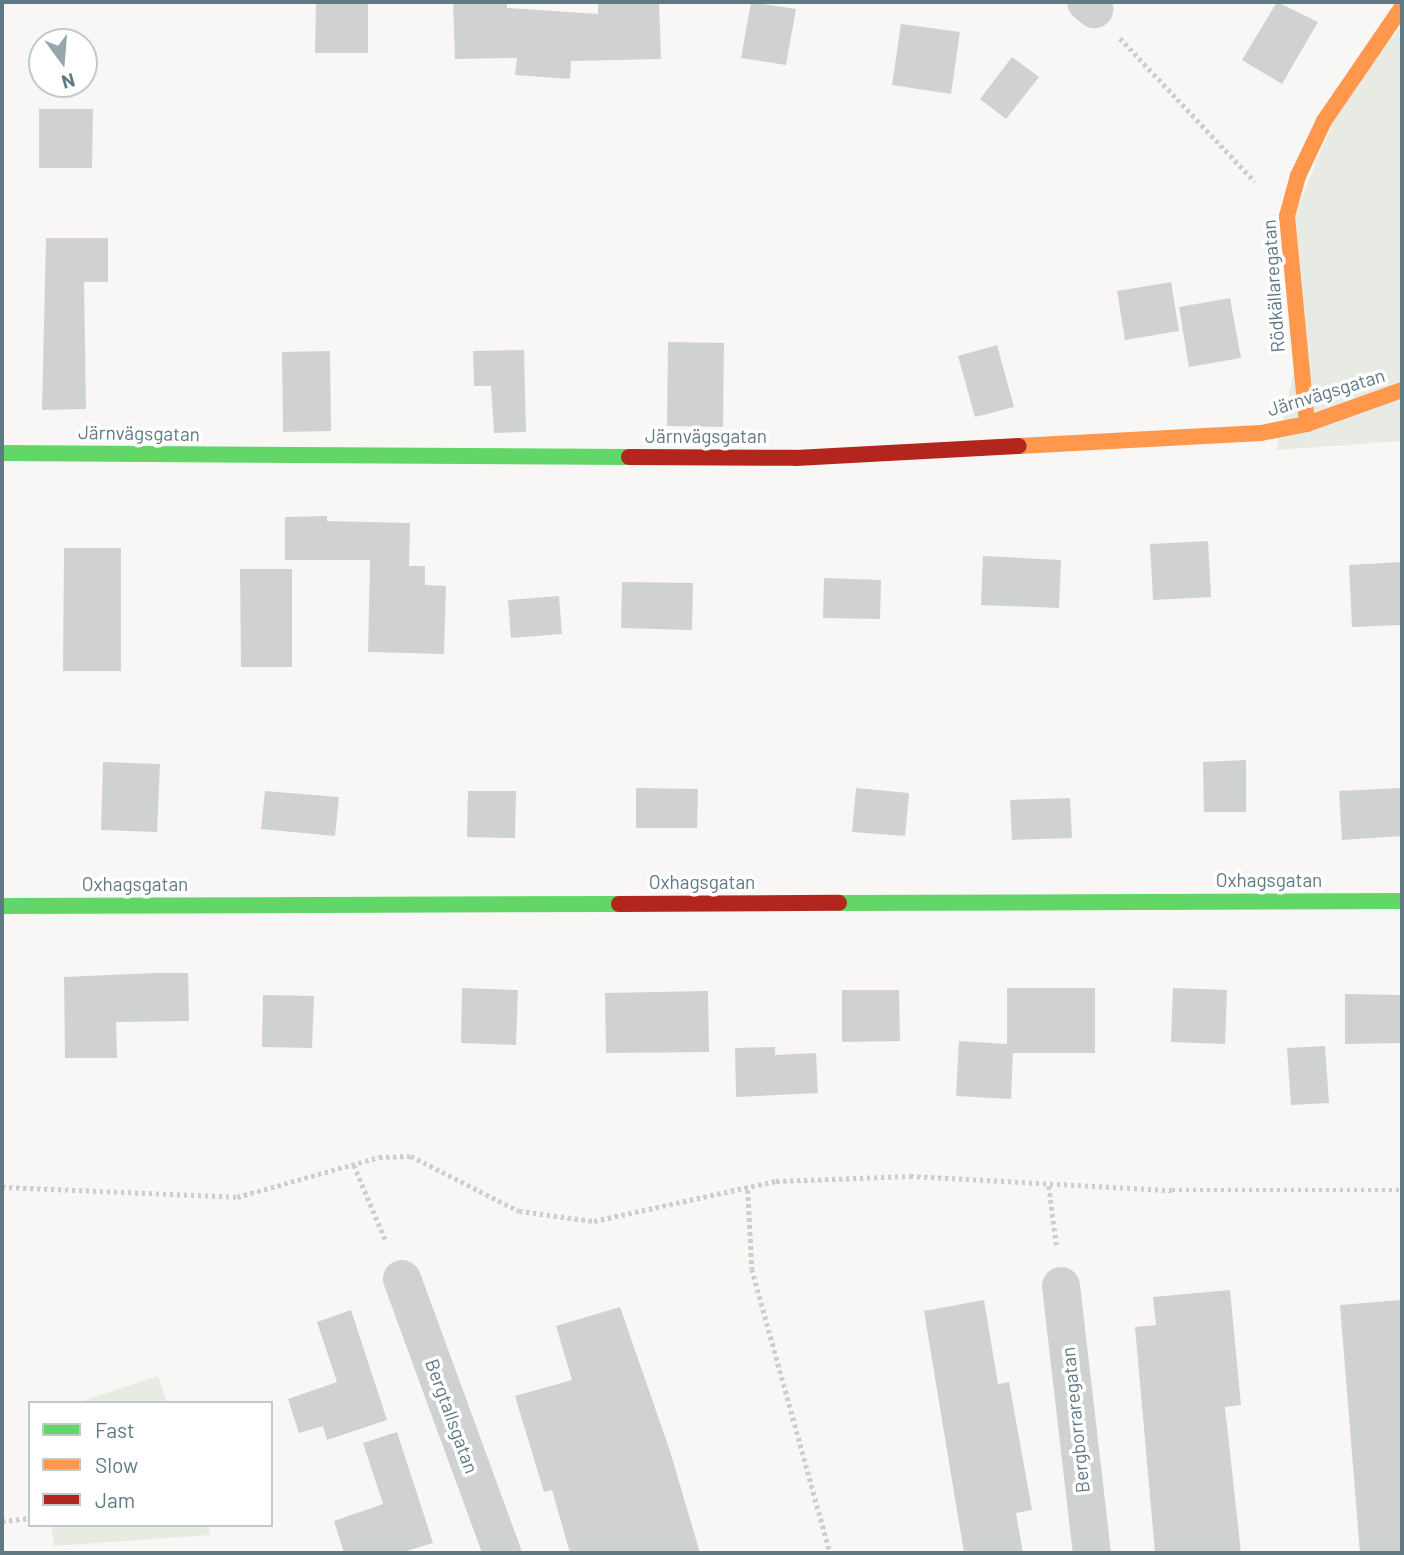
<!DOCTYPE html>
<meta charset="utf-8">
<style>
body{margin:0}
#map{position:relative;width:1404px;height:1555px;overflow:hidden;background:#f8f7f6;font-family:Barlow,sans-serif}
div>[style]{position:absolute}
.green>*{inset:0;background:#e8ebe4}
.building>*{inset:0;background:#d0d2d2}
.path>*{height:4.5px;margin-top:-2.25px;transform-origin:0;background:repeating-linear-gradient(90deg,#cdcecf 0 3.5px,transparent 0 7px)}
.street>*{height:38px;margin:-19px;padding:0 19px;transform-origin:19px;border-radius:19px;background:#d0d1d1}
.fast>*{height:16px;margin:-8px;padding:0 8px;transform-origin:8px;border-radius:8px;background:#63d668}
.slow>*{height:16px;margin:-8px;padding:0 8px;transform-origin:8px;border-radius:8px;background:#ff974d}
.jam>*{height:16px;margin:-8px;padding:0 8px;transform-origin:8px;border-radius:8px;background:#b3261e}
span{translate:-50% -50%;white-space:nowrap;text-align:center;line-height:1.15;-webkit-text-stroke:7px #fff;paint-order:stroke}
.street-label{font-size:19px;color:#607a84}
.frame{position:absolute;inset:0;border:4px solid #607a84;pointer-events:none}
.legend{position:absolute;left:28px;top:1401px;width:245px;height:126px;box-sizing:border-box;background:#fff;border:2px solid #bfcace;margin:0;padding:9px 12px;list-style:none;font-size:21px;color:#607a84}
.legend li{display:flex;align-items:center;gap:14px;height:35px}
.legend b{width:35px;border:2px solid #bfcace}
.north{position:absolute;left:28px;top:28px;width:70px;height:70px;box-sizing:border-box;background:#fff;border:2px solid #bfcace;border-radius:50%;rotate:164deg;font-size:19px;font-weight:700;line-height:28px;text-align:center;color:#607a84}
.north::after{content:'';display:block;margin:auto;width:24px;height:32px;background:#95a6ac;clip-path:polygon(50% 0,100% 100%,50% 72%,0 100%)}
</style>
<div id="map">
<div class="green">
<i style="clip-path:polygon(1402px 25px,1402px 441px,1276px 450px,1301px 342px,1290px 225px,1342px 100px)"></i>
<i style="clip-path:polygon(158px 1376px,167px 1403px,76px 1403px)"></i>
<i style="clip-path:polygon(51px 1525px,208px 1525px,211px 1535px,54px 1546px)"></i>
</div>
<div class="building">
<i style="clip-path:polygon(316px 2px,368px 2px,368px 53px,315px 53px)"></i>
<i style="clip-path:polygon(453px 2px,507px 2px,507px 8px,598px 14px,598px 2px,659px 2px,661px 59px,571px 61px,570px 79px,515px 75px,517px 58px,455px 59px)"></i>
<i style="clip-path:polygon(751px 2px,796px 9px,786px 65px,741px 58px)"></i>
<i style="clip-path:polygon(1277px 2px,1318px 22px,1282px 84px,1242px 60px)"></i>
<i style="clip-path:polygon(901px 24px,960px 32px,951px 94px,892px 85px)"></i>
<i style="clip-path:polygon(1012px 57px,1039px 77px,1006px 119px,980px 99px)"></i>
<i style="clip-path:polygon(39px 109px,93px 109px,92px 168px,39px 168px)"></i>
<i style="clip-path:polygon(46px 238px,108px 238px,108px 282px,84px 282px,86px 409px,42px 410px)"></i>
<i style="clip-path:polygon(1171px 282px,1179px 331px,1125px 340px,1117px 291px)"></i>
<i style="clip-path:polygon(1230px 298px,1241px 358px,1189px 367px,1179px 307px)"></i>
<i style="clip-path:polygon(668px 342px,724px 343px,723px 427px,667px 426px)"></i>
<i style="clip-path:polygon(997px 345px,1014px 407px,975px 417px,958px 356px)"></i>
<i style="clip-path:polygon(524px 350px,526px 432px,494px 433px,491px 386px,474px 386px,473px 351px)"></i>
<i style="clip-path:polygon(330px 351px,331px 431px,283px 432px,282px 352px)"></i>
<i style="clip-path:polygon(327px 516px,327px 521px,410px 523px,409px 566px,425px 566px,425px 585px,446px 586px,444px 654px,368px 652px,370px 560px,285px 560px,285px 517px)"></i>
<i style="clip-path:polygon(1208px 541px,1211px 597px,1153px 600px,1150px 544px)"></i>
<i style="clip-path:polygon(64px 548px,121px 548px,121px 671px,63px 671px)"></i>
<i style="clip-path:polygon(983px 556px,1061px 560px,1059px 608px,981px 605px)"></i>
<i style="clip-path:polygon(1402px 562px,1402px 625px,1352px 627px,1349px 565px)"></i>
<i style="clip-path:polygon(240px 569px,292px 569px,292px 667px,241px 667px)"></i>
<i style="clip-path:polygon(824px 578px,881px 580px,880px 619px,823px 618px)"></i>
<i style="clip-path:polygon(622px 582px,693px 583px,692px 630px,621px 628px)"></i>
<i style="clip-path:polygon(559px 596px,562px 634px,511px 638px,508px 600px)"></i>
<i style="clip-path:polygon(1246px 760px,1246px 812px,1204px 812px,1203px 762px)"></i>
<i style="clip-path:polygon(103px 762px,160px 764px,157px 832px,101px 830px)"></i>
<i style="clip-path:polygon(636px 788px,698px 789px,697px 828px,636px 828px)"></i>
<i style="clip-path:polygon(856px 788px,909px 793px,905px 836px,852px 832px)"></i>
<i style="clip-path:polygon(1400px 788px,1402px 836px,1342px 840px,1339px 791px)"></i>
<i style="clip-path:polygon(265px 791px,339px 797px,335px 836px,261px 829px)"></i>
<i style="clip-path:polygon(468px 791px,516px 791px,515px 838px,467px 837px)"></i>
<i style="clip-path:polygon(1070px 798px,1072px 838px,1012px 840px,1010px 800px)"></i>
<i style="clip-path:polygon(156px 973px,188px 973px,189px 1021px,116px 1022px,117px 1058px,65px 1058px,64px 977px)"></i>
<i style="clip-path:polygon(462px 988px,518px 990px,516px 1045px,461px 1043px)"></i>
<i style="clip-path:polygon(1007px 988px,1095px 988px,1095px 1053px,1013px 1053px,1011px 1099px,956px 1096px,959px 1041px,1007px 1044px)"></i>
<i style="clip-path:polygon(1173px 988px,1227px 990px,1225px 1044px,1171px 1042px)"></i>
<i style="clip-path:polygon(842px 990px,899px 990px,900px 1041px,842px 1042px)"></i>
<i style="clip-path:polygon(708px 991px,709px 1052px,606px 1053px,605px 993px)"></i>
<i style="clip-path:polygon(1345px 994px,1401px 995px,1401px 1043px,1345px 1044px)"></i>
<i style="clip-path:polygon(263px 995px,314px 996px,312px 1048px,262px 1047px)"></i>
<i style="clip-path:polygon(1325px 1046px,1329px 1103px,1291px 1105px,1287px 1048px)"></i>
<i style="clip-path:polygon(775px 1047px,775px 1055px,816px 1053px,818px 1093px,736px 1097px,735px 1048px)"></i>
<i style="clip-path:polygon(1230px 1290px,1241px 1405px,1225px 1407px,1241px 1553px,1155px 1553px,1135px 1327px,1156px 1325px,1153px 1297px)"></i>
<i style="clip-path:polygon(984px 1300px,998px 1384px,1009px 1382px,1032px 1510px,1016px 1513px,1023px 1553px,964px 1553px,924px 1311px)"></i>
<i style="clip-path:polygon(1401px 1300px,1402px 1553px,1360px 1553px,1340px 1305px)"></i>
<i style="clip-path:polygon(620px 1307px,670px 1451px,700px 1553px,570px 1553px,552px 1490px,544px 1492px,515px 1396px,572px 1380px,556px 1326px)"></i>
<i style="clip-path:polygon(351px 1310px,387px 1420px,327px 1440px,323px 1426px,299px 1433px,288px 1399px,337px 1382px,317px 1322px)"></i>
<i style="clip-path:polygon(397px 1432px,433px 1543px,400px 1553px,344px 1553px,334px 1521px,383px 1504px,363px 1443px)"></i>
</div>
<div class="path">
<i style="left:1120px;top:38px;width:197px;rotate:46.8deg"></i>
<i style="left:354px;top:1165px;width:82px;rotate:67.2deg"></i>
<i style="left:1049px;top:1186px;width:63px;rotate:82.6deg"></i>
<i style="left:2px;top:1187px;width:235px;rotate:2.4deg"></i>
<i style="left:237px;top:1197px;width:148px;rotate:-15.7deg"></i>
<i style="left:379px;top:1157px;width:32px;rotate:-2deg"></i>
<i style="left:411px;top:1156px;width:121px;rotate:27deg"></i>
<i style="left:519px;top:1211px;width:76px;rotate:7.6deg"></i>
<i style="left:594px;top:1221px;width:186px;rotate:-12.4deg"></i>
<i style="left:776px;top:1181px;width:134px;rotate:-2.1deg"></i>
<i style="left:910px;top:1176px;width:262px;rotate:3.1deg"></i>
<i style="left:1172px;top:1190px;width:230px"></i>
<i style="left:748px;top:1190px;width:79px;rotate:87.1deg"></i>
<i style="left:752px;top:1269px;width:295px;rotate:74.6deg"></i>
<i style="left:2px;top:1521px;width:28px;rotate:-6deg"></i>
</div>
<div class="street">
<i style="left:1086px;top:2px;width:11px;rotate:41deg"></i>
<i style="left:402px;top:1279px;width:292px;rotate:69.9deg"></i>
<i style="left:1061px;top:1286px;width:269px;rotate:83.4deg"></i>
</div>
<div class="fast">
<i style="left:2px;top:453px;width:627px;rotate:0.37deg"></i>
<i style="left:839px;top:903px;width:563px;rotate:-0.2deg"></i>
<i style="left:2px;top:906px;width:617px;rotate:-0.19deg"></i>
</div>
<div class="slow">
<i style="left:1307px;top:424px;width:209px;rotate:-95.5deg"></i>
<i style="left:1287px;top:216px;width:41px;rotate:-74.6deg"></i>
<i style="left:1298px;top:176px;width:61px;rotate:-64.7deg"></i>
<i style="left:1324px;top:121px;width:138px;rotate:-55.6deg"></i>
<i style="left:1019px;top:446px;width:242px;rotate:-3.1deg"></i>
<i style="left:1261px;top:433px;width:47px;rotate:-11.1deg"></i>
<i style="left:1307px;top:424px;width:101px;rotate:-19.7deg"></i>
</div>
<div class="jam">
<i style="left:629px;top:457px;width:167px;rotate:0.3deg"></i>
<i style="left:796px;top:458px;width:223px;rotate:-3.1deg"></i>
<i style="left:619px;top:904px;width:220px;rotate:-0.3deg"></i>
</div>
<div class="street-label">
<span style="left:1273px;top:286px;rotate:-94deg">Rödkällaregatan</span>
<span style="left:1326px;top:392px;rotate:-17deg">Järnvägsgatan</span>
<span style="left:139px;top:433px;rotate:1deg">Järnvägsgatan</span>
<span style="left:706px;top:436px">Järnvägsgatan</span>
<span style="left:1269px;top:880px">Oxhagsgatan</span>
<span style="left:702px;top:882px">Oxhagsgatan</span>
<span style="left:135px;top:884px">Oxhagsgatan</span>
<span style="left:452px;top:1416px;rotate:70deg">Bergtallsgatan</span>
<span style="left:1075px;top:1420px;rotate:-96deg">Bergborraregatan</span>
</div>
<div class="frame"></div>
<ul class="legend">
<li><b style="height:9px;background:#63d668"></b>Fast</li>
<li><b style="height:9px;background:#ff974d"></b>Slow</li>
<li><b style="height:9px;background:#b3261e"></b>Jam</li>
</ul>
<div class="north">N</div>
</div>
